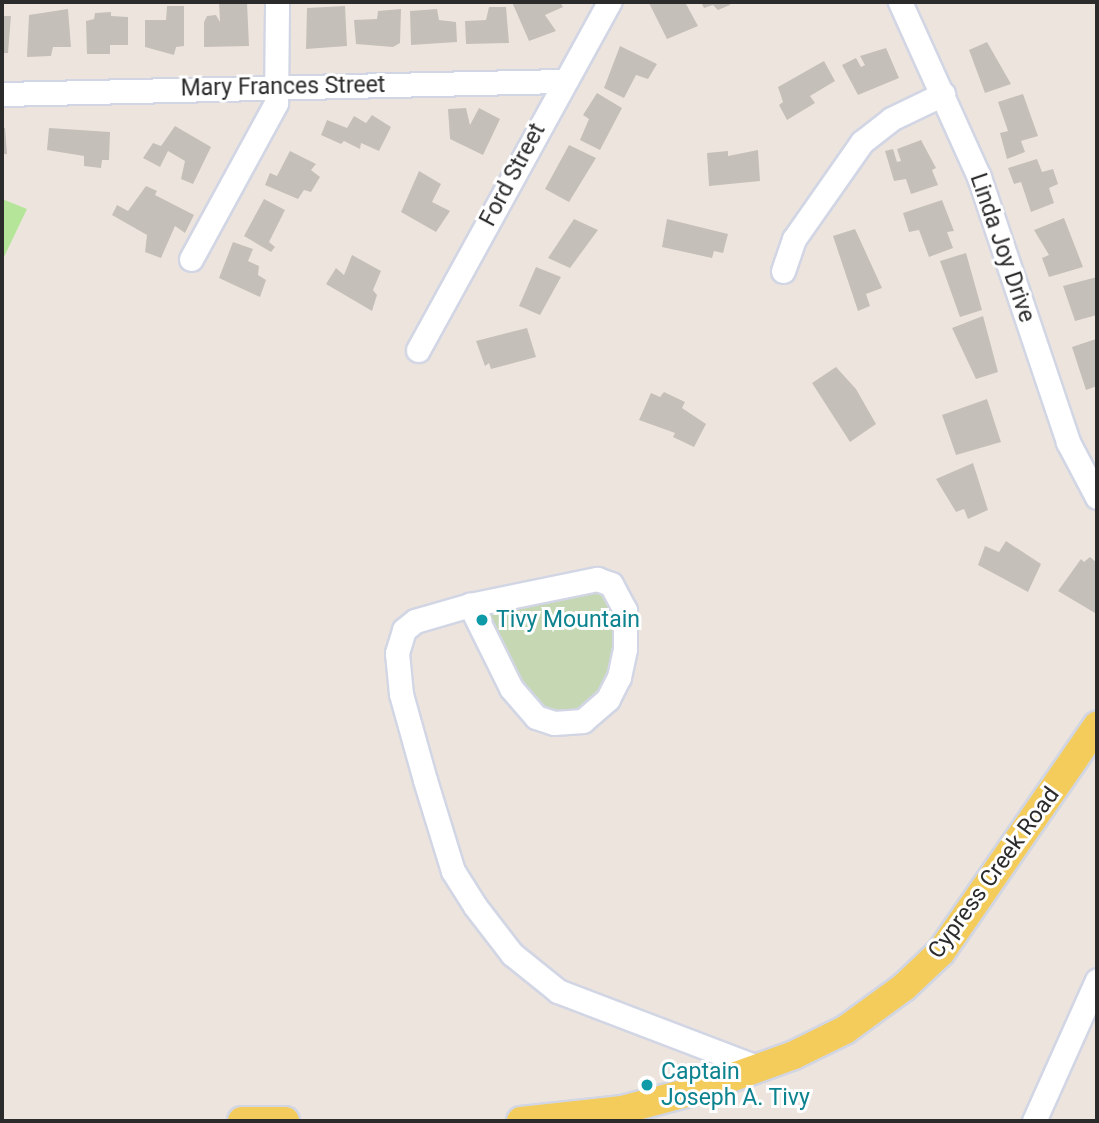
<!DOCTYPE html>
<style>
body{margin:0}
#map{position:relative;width:1099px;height:1123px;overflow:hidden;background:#ede5dd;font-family:Roboto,sans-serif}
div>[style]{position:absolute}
.green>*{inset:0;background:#b4e598}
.cemetery>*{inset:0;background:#c6d7b3}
.building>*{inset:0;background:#c5bfb9}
.roads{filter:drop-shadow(2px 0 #d2d6e4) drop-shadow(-2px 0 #d2d6e4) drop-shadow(0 2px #d2d6e4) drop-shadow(0 -2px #d2d6e4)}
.minor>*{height:23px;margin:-11.5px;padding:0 11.5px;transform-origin:11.5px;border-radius:11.5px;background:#fff}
.major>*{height:28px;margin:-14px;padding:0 14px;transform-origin:14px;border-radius:14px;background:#f4cc5b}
.dots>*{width:19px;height:19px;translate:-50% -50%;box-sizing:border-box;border:4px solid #fff;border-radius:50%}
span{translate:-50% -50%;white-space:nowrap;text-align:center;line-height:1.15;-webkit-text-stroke:6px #fff;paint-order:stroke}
.street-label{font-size:23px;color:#2b2b2b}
.culture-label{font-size:23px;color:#0d838f}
.left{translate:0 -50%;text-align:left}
.frame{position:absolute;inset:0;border:4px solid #2b2b2b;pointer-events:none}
</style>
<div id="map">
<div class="green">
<i style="clip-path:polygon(2px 199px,27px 209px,2px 261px)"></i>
</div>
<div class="cemetery">
<i style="clip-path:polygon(597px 589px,609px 597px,618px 613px,606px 680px,594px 698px,578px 709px,563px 713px,532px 704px,479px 608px)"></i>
</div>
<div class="building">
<i style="clip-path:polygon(219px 2px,247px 2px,249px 46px,204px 47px,204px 22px,207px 16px,216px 15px,220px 22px)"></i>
<i style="clip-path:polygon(512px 2px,560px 2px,563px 7px,545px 15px,556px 31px,529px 41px)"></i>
<i style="clip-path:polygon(685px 2px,698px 26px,667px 39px,649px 3px)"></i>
<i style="clip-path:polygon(701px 2px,729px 2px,730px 5px,718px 10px,713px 5px,704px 8px)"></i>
<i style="clip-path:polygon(167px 6px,184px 6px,184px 46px,176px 47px,174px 55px,145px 47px,145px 20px,166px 20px)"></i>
<i style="clip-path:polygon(345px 6px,347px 46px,306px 49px,307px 8px)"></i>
<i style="clip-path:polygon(489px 7px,506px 7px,509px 43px,466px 44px,465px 21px,486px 20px)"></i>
<i style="clip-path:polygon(68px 9px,71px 47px,53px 47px,51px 56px,27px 57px,29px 15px)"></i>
<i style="clip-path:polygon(401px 9px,400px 43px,393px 47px,356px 44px,354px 20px,377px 19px,378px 11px)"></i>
<i style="clip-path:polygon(437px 9px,439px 20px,456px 22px,457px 42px,411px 45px,410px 11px)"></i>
<i style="clip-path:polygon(111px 12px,111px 16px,128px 17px,128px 45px,110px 45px,110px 54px,87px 54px,86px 21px,94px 19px,95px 13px)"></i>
<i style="clip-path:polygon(2px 16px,11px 16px,8px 53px,2px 53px)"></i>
<i style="clip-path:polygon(987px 42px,1011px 84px,985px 93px,969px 50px)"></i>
<i style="clip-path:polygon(620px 46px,657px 64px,648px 79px,636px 75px,624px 98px,604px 88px)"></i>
<i style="clip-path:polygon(886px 48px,899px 78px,858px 95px,842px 65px,856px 58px,861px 67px,865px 65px,860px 56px)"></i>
<i style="clip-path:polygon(824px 61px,835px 81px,810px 96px,815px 103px,787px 120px,779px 105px,783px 102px,778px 87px)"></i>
<i style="clip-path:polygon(597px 93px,622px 108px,600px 150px,580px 140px,589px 119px,583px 115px)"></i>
<i style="clip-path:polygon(1023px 94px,1038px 136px,1021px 141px,1025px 152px,1007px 159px,1000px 133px,1008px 131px,998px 102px)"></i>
<i style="clip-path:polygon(466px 108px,470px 125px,479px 108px,500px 119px,483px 155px,450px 139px,448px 109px)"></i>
<i style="clip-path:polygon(372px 115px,391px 127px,379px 151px,361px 143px,360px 149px,344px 141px,341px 144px,321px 135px,327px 120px,347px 128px,354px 116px,366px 123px)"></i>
<i style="clip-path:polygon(175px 126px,211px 147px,193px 184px,181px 179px,185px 161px,168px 151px,160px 167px,143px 158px,153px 143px,161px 146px)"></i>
<i style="clip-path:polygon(2px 128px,5px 128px,7px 154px,2px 154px)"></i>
<i style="clip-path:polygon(49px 128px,110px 132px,109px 160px,102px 160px,101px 168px,84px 166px,84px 156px,47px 150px)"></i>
<i style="clip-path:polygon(921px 140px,936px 168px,932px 170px,938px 185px,911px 194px,906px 179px,894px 181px,885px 151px,893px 149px,897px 162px,901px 161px,897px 149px)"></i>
<i style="clip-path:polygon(569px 145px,596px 158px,569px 202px,545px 189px)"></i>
<i style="clip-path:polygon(758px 150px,760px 181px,709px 186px,707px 153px,728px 151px,728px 156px)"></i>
<i style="clip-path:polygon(290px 151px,316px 164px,311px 170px,320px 177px,311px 192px,304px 190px,298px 199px,265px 185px,270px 173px,277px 176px)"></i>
<i style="clip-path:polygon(1037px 159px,1042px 172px,1053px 169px,1058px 184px,1049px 188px,1054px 203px,1031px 212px,1021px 182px,1014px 184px,1008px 168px)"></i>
<i style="clip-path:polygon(419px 171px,441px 184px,432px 202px,450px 211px,436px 232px,401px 212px)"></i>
<i style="clip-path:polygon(146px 186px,157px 191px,155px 195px,194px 215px,185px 233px,175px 226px,161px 258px,145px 252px,147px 235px,112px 215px,117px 205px,128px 211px)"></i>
<i style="clip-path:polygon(264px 199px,285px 210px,269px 242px,275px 247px,271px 252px,244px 236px)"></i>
<i style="clip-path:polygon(942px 200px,954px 231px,947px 232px,953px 248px,929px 257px,919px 230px,909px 232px,903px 213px)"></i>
<i style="clip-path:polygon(1064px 218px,1083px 267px,1049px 277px,1042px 258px,1049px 255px,1034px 230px)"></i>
<i style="clip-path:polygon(574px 219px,598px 230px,570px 268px,548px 258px)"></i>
<i style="clip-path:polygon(667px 219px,728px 234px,723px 253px,714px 251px,712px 258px,662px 247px)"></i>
<i style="clip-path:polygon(855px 229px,882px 288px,866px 294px,870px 306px,858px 311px,833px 236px)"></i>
<i style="clip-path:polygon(233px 242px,253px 249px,248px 261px,259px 266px,258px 275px,266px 280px,260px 297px,219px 278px)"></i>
<i style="clip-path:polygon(966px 253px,982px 310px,960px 317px,940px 261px)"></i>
<i style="clip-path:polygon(352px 255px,381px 271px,373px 290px,377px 295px,372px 311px,326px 284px,336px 268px,344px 275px)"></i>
<i style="clip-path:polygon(536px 267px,561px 277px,540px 315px,519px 306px)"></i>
<i style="clip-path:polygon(1097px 277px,1097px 315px,1075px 321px,1063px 286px)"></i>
<i style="clip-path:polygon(983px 316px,998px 372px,976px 379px,952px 328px)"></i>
<i style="clip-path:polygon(527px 328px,536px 357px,491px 369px,489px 363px,485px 366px,476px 341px)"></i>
<i style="clip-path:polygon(1096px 339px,1097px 386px,1086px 390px,1072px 347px)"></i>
<i style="clip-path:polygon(836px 367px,856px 389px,876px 424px,850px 442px,812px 383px)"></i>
<i style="clip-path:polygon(664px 392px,685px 402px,682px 408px,706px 424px,694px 447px,673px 437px,675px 433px,639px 420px,651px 393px,660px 397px)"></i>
<i style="clip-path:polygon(987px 399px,1001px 442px,956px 455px,942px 415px)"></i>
<i style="clip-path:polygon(973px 463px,988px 510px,968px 519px,964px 509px,956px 512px,936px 479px)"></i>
<i style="clip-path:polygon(1006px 541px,1041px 564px,1028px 592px,978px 565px,985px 546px,999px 552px)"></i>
<i style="clip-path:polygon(1090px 557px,1097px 563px,1095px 613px,1058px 591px,1081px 559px,1084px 562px)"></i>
</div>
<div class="roads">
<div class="minor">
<i style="left:900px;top:2px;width:192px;rotate:65.7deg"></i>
<i style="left:979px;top:177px;width:280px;rotate:71.4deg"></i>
<i style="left:1068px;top:442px;width:62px;rotate:62.2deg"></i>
<i style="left:2px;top:94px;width:562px;rotate:-1.33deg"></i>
<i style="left:191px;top:259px;width:178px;rotate:-61.4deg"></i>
<i style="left:276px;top:103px;width:101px;rotate:-89.4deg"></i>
<i style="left:783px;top:271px;width:34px;rotate:-71deg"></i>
<i style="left:794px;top:239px;width:118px;rotate:-55deg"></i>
<i style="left:862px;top:142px;width:37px;rotate:-38deg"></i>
<i style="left:891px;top:119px;width:58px;rotate:-25.7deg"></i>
<i style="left:418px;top:350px;width:397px;rotate:-61.2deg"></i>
<i style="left:597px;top:579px;width:15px;rotate:20deg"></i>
<i style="left:611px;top:584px;width:30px;rotate:62deg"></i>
<i style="left:625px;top:610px;width:39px;rotate:90deg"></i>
<i style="left:625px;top:649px;width:29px;rotate:102deg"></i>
<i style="left:619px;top:677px;width:25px;rotate:117deg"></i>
<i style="left:608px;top:699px;width:33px;rotate:139deg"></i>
<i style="left:583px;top:721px;width:29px;rotate:176deg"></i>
<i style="left:554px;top:723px;width:19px;rotate:-162deg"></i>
<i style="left:536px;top:717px;width:38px;rotate:-131deg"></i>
<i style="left:511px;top:688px;width:93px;rotate:-116.3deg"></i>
<i style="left:470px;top:605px;width:130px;rotate:-11.6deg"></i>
<i style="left:470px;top:605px;width:57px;rotate:163.8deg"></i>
<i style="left:415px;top:621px;width:14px;rotate:141deg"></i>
<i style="left:404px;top:630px;width:24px;rotate:107deg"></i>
<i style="left:397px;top:653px;width:41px;rotate:84.4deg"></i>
<i style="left:401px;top:694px;width:89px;rotate:74.4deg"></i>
<i style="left:425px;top:780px;width:95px;rotate:72.9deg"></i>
<i style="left:453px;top:871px;width:41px;rotate:57.8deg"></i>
<i style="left:475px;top:906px;width:61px;rotate:52.4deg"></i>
<i style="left:512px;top:954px;width:59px;rotate:38.8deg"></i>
<i style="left:558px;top:991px;width:216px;rotate:20.9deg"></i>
<i style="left:1034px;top:1121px;width:154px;rotate:-65.9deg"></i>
</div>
<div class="major">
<i style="left:242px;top:1121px;width:43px"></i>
<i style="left:521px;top:1121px;width:102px;rotate:-6.2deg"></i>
<i style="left:622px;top:1110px;width:78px;rotate:-14.9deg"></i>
<i style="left:697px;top:1090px;width:103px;rotate:-19.8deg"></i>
<i style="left:794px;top:1055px;width:57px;rotate:-26.1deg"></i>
<i style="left:845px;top:1030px;width:73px;rotate:-36.1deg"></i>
<i style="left:904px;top:987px;width:51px;rotate:-43.4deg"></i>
<i style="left:941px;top:952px;width:275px;rotate:-55.4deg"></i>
</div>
</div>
<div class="dots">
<i style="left:482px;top:620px;background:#0f9aa8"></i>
<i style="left:647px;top:1085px;background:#0f9aa8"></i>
</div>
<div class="street-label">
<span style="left:283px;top:87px;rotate:-1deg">Mary Frances Street</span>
<span style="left:513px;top:175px;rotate:-62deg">Ford Street</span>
<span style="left:1002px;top:248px;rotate:71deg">Linda Joy Drive</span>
<span style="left:994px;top:873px;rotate:-54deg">Cypress Creek Road</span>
</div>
<div class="culture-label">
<span class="left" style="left:496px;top:620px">Tivy Mountain</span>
<span class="left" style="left:661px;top:1085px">Captain<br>Joseph A. Tivy</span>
</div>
<div class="frame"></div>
</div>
